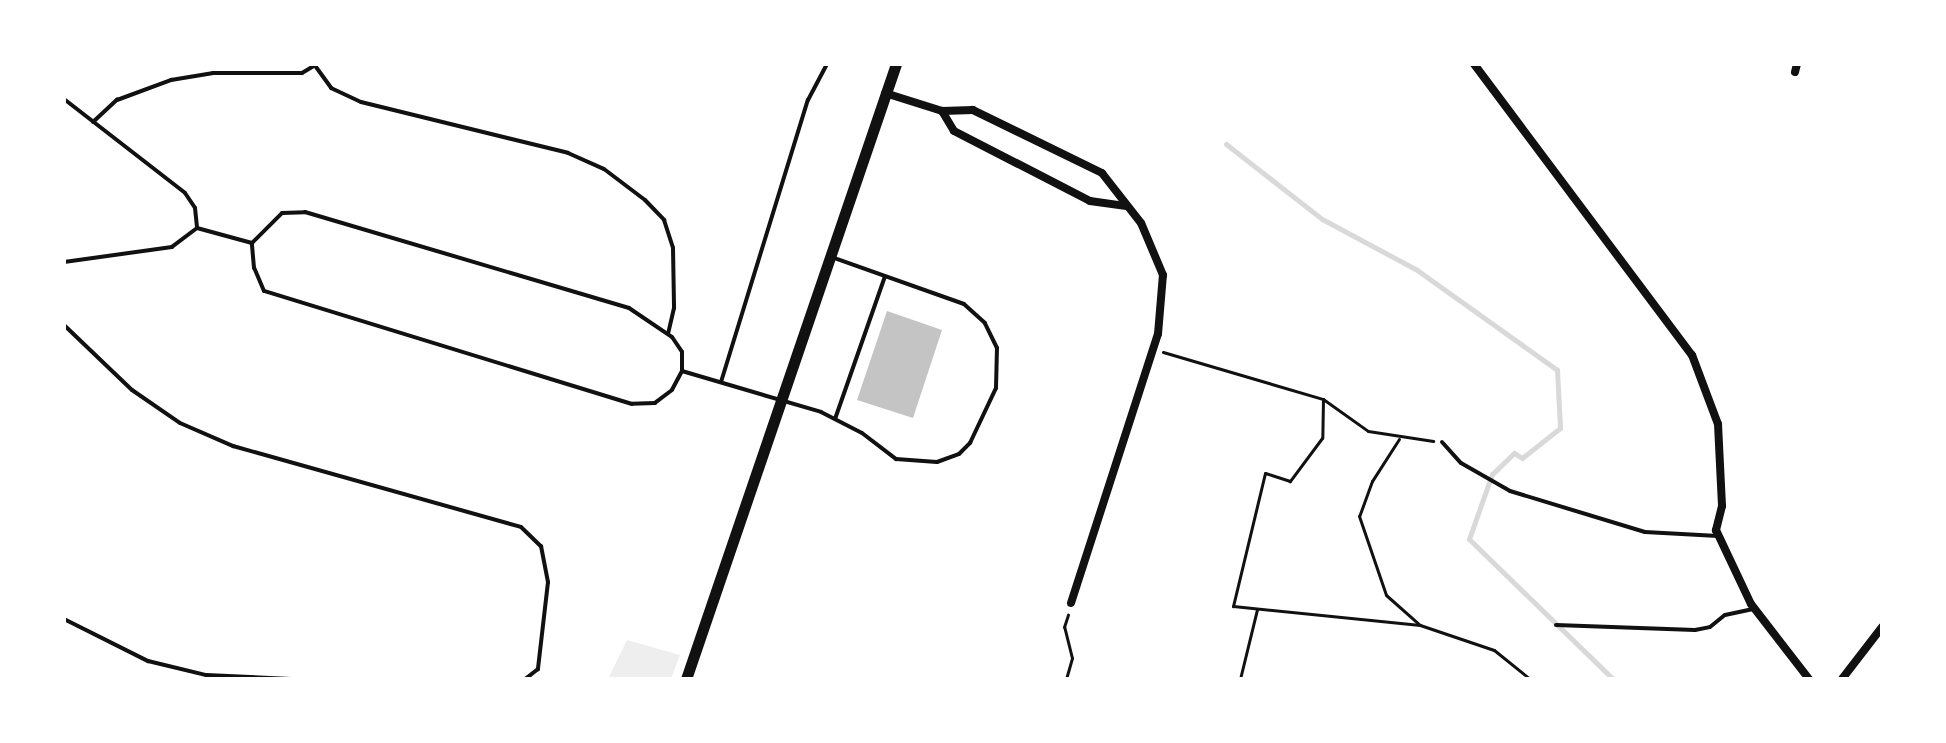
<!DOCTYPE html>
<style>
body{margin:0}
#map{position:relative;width:1946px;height:743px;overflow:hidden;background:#fff;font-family:Quicksand,sans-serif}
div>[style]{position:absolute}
.green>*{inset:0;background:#eee}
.stream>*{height:5px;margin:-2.5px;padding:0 2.5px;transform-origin:2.5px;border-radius:2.5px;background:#d9d9d9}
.building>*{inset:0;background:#c4c4c4}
.path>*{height:3px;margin:-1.5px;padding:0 1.5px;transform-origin:1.5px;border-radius:1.5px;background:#111}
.service>*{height:4px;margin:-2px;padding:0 2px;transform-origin:2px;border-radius:2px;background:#111}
.minor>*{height:8px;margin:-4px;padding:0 4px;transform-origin:4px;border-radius:4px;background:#111}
.tertiary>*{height:11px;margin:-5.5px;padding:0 5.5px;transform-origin:5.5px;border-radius:5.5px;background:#111}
span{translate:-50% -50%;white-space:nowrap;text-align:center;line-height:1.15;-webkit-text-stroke:7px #fff;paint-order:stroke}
.frame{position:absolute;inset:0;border:66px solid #fff;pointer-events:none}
</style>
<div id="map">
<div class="green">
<i style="clip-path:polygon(627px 640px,680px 655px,671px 679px,608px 679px)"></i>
</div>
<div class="stream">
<i style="left:1226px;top:144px;width:122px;rotate:38deg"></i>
<i style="left:1322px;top:219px;width:108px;rotate:28.2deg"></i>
<i style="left:1417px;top:270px;width:172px;rotate:35.5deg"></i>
<i style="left:1557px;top:370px;width:58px;rotate:87deg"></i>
<i style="left:1560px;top:428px;width:48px;rotate:141.7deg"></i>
<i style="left:1522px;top:458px;width:9px;rotate:-148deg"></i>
<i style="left:1514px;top:453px;width:30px;rotate:136deg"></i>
<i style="left:1492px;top:474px;width:69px;rotate:109.5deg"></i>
<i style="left:1469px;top:539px;width:201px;rotate:44.2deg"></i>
</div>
<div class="building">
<i style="clip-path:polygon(887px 311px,942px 330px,913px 418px,857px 400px)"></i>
</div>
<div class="path">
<i style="left:1163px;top:352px;width:167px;rotate:16.4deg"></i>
<i style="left:1323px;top:399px;width:55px;rotate:35.4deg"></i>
<i style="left:1368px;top:431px;width:66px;rotate:8.7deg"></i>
<i style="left:1323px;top:399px;width:39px;rotate:91deg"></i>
<i style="left:1322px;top:438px;width:54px;rotate:126.7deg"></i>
<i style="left:1290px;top:481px;width:26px;rotate:-162deg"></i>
<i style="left:1265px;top:473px;width:137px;rotate:103.5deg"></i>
<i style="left:1233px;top:606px;width:188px;rotate:5.8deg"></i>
<i style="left:1399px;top:439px;width:50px;rotate:122.7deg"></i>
<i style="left:1372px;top:481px;width:37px;rotate:110deg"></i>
<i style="left:1359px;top:516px;width:83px;rotate:71.1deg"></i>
<i style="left:1386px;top:595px;width:45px;rotate:41.4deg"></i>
<i style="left:1420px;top:625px;width:78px;rotate:18.7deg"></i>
<i style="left:1494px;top:650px;width:46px;rotate:38.9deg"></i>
<i style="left:1066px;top:679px;width:22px;rotate:-74deg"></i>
<i style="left:1072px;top:658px;width:32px;rotate:-104deg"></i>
<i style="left:1064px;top:627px;width:13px;rotate:-72deg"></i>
<i style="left:1240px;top:679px;width:72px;rotate:-76.3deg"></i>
</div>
<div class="service">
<i style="left:316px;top:67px;width:26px;rotate:54deg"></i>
<i style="left:331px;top:88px;width:33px;rotate:25deg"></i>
<i style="left:361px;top:102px;width:213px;rotate:13.8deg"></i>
<i style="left:568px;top:153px;width:39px;rotate:24deg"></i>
<i style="left:604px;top:169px;width:51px;rotate:37.1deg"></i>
<i style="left:645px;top:200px;width:28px;rotate:46deg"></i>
<i style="left:664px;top:220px;width:29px;rotate:72deg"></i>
<i style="left:673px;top:248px;width:60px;rotate:89deg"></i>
<i style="left:674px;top:308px;width:26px;rotate:103deg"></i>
<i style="left:64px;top:99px;width:153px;rotate:37.8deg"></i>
<i style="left:185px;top:193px;width:18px;rotate:56deg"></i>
<i style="left:195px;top:208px;width:20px;rotate:84deg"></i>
<i style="left:197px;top:228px;width:31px;rotate:143deg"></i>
<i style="left:172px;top:247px;width:109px;rotate:172.1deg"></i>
<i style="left:93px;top:122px;width:33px;rotate:-43deg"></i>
<i style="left:117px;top:100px;width:58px;rotate:-20.3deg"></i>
<i style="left:171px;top:80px;width:43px;rotate:-9.5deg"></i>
<i style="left:213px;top:73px;width:89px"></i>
<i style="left:302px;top:73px;width:17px;rotate:-31deg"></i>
<i style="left:305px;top:212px;width:338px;rotate:16.5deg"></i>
<i style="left:629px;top:308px;width:52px;rotate:34deg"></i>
<i style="left:672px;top:337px;width:18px;rotate:56deg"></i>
<i style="left:682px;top:352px;width:19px;rotate:90deg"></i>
<i style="left:682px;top:371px;width:21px;rotate:118deg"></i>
<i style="left:672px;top:390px;width:21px;rotate:143deg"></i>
<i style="left:655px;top:403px;width:23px;rotate:178deg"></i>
<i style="left:632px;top:404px;width:385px;rotate:-162.9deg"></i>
<i style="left:264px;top:291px;width:25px;rotate:-113deg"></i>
<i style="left:254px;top:268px;width:25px;rotate:-95deg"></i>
<i style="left:252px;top:243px;width:42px;rotate:-45deg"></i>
<i style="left:282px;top:213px;width:23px;rotate:-2deg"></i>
<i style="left:197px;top:228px;width:57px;rotate:15.3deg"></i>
<i style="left:64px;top:325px;width:94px;rotate:43.7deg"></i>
<i style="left:132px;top:390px;width:58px;rotate:34.5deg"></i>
<i style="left:180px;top:423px;width:58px;rotate:23.5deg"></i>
<i style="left:233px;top:446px;width:299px;rotate:15.7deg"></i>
<i style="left:521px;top:527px;width:28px;rotate:44deg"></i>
<i style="left:541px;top:546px;width:37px;rotate:79deg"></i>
<i style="left:548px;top:582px;width:88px;rotate:96.6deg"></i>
<i style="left:538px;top:669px;width:16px;rotate:142deg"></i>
<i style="left:682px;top:371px;width:145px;rotate:16.4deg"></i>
<i style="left:821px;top:412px;width:46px;rotate:27.1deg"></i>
<i style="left:862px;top:433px;width:43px;rotate:37.4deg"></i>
<i style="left:896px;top:459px;width:41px;rotate:4.2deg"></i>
<i style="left:937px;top:462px;width:23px;rotate:-20deg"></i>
<i style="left:959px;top:454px;width:16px;rotate:-45deg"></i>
<i style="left:970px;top:443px;width:61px;rotate:-64.7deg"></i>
<i style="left:996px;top:388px;width:40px;rotate:-88.6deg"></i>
<i style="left:997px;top:348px;width:28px;rotate:-116deg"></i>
<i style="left:985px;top:323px;width:28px;rotate:-138deg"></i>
<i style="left:964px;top:304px;width:138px;rotate:-160.5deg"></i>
<i style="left:721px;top:382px;width:295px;rotate:-72.9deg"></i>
<i style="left:808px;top:100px;width:41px;rotate:-62.2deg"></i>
<i style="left:835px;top:419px;width:151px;rotate:-70.7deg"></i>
<i style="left:1442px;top:442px;width:28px;rotate:48deg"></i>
<i style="left:1461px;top:463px;width:56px;rotate:29.7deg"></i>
<i style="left:1510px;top:491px;width:141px;rotate:16.9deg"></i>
<i style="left:1645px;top:532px;width:73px;rotate:3.1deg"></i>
<i style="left:64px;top:619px;width:94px;rotate:26.6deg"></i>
<i style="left:148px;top:661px;width:60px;rotate:13.6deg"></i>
<i style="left:206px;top:675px;width:85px;rotate:2.7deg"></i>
<i style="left:1556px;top:625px;width:139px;rotate:2.1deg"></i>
<i style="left:1695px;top:630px;width:15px;rotate:-11deg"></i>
<i style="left:1710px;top:627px;width:19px;rotate:-39deg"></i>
<i style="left:1725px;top:615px;width:30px;rotate:-12deg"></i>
</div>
<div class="minor">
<i style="left:1474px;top:64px;width:364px;rotate:53.2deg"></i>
<i style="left:1692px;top:355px;width:74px;rotate:69.4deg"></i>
<i style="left:1718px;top:424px;width:82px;rotate:87.2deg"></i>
<i style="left:1722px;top:506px;width:25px;rotate:104deg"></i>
<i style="left:1716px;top:530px;width:82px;rotate:64.7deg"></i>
<i style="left:1751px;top:604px;width:95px;rotate:52.3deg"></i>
<i style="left:1795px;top:72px;width:8px;rotate:-76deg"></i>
<i style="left:885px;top:93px;width:60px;rotate:17.5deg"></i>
<i style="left:1071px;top:603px;width:283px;rotate:-72.1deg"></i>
<i style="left:1158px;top:334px;width:59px;rotate:-85.2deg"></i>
<i style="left:1163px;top:275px;width:56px;rotate:-112.9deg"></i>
<i style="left:1141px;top:223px;width:63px;rotate:-128deg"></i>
<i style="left:1102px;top:173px;width:144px;rotate:-154deg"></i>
<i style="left:973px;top:110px;width:31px;rotate:178deg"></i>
<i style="left:942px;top:111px;width:23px;rotate:59deg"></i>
<i style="left:954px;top:131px;width:153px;rotate:27.2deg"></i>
<i style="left:1090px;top:201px;width:35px;rotate:8deg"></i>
<i style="left:1842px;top:679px;width:66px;rotate:-52.4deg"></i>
</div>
<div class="tertiary">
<i style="left:686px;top:679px;width:650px;rotate:-71.15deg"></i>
</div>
<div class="frame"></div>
</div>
